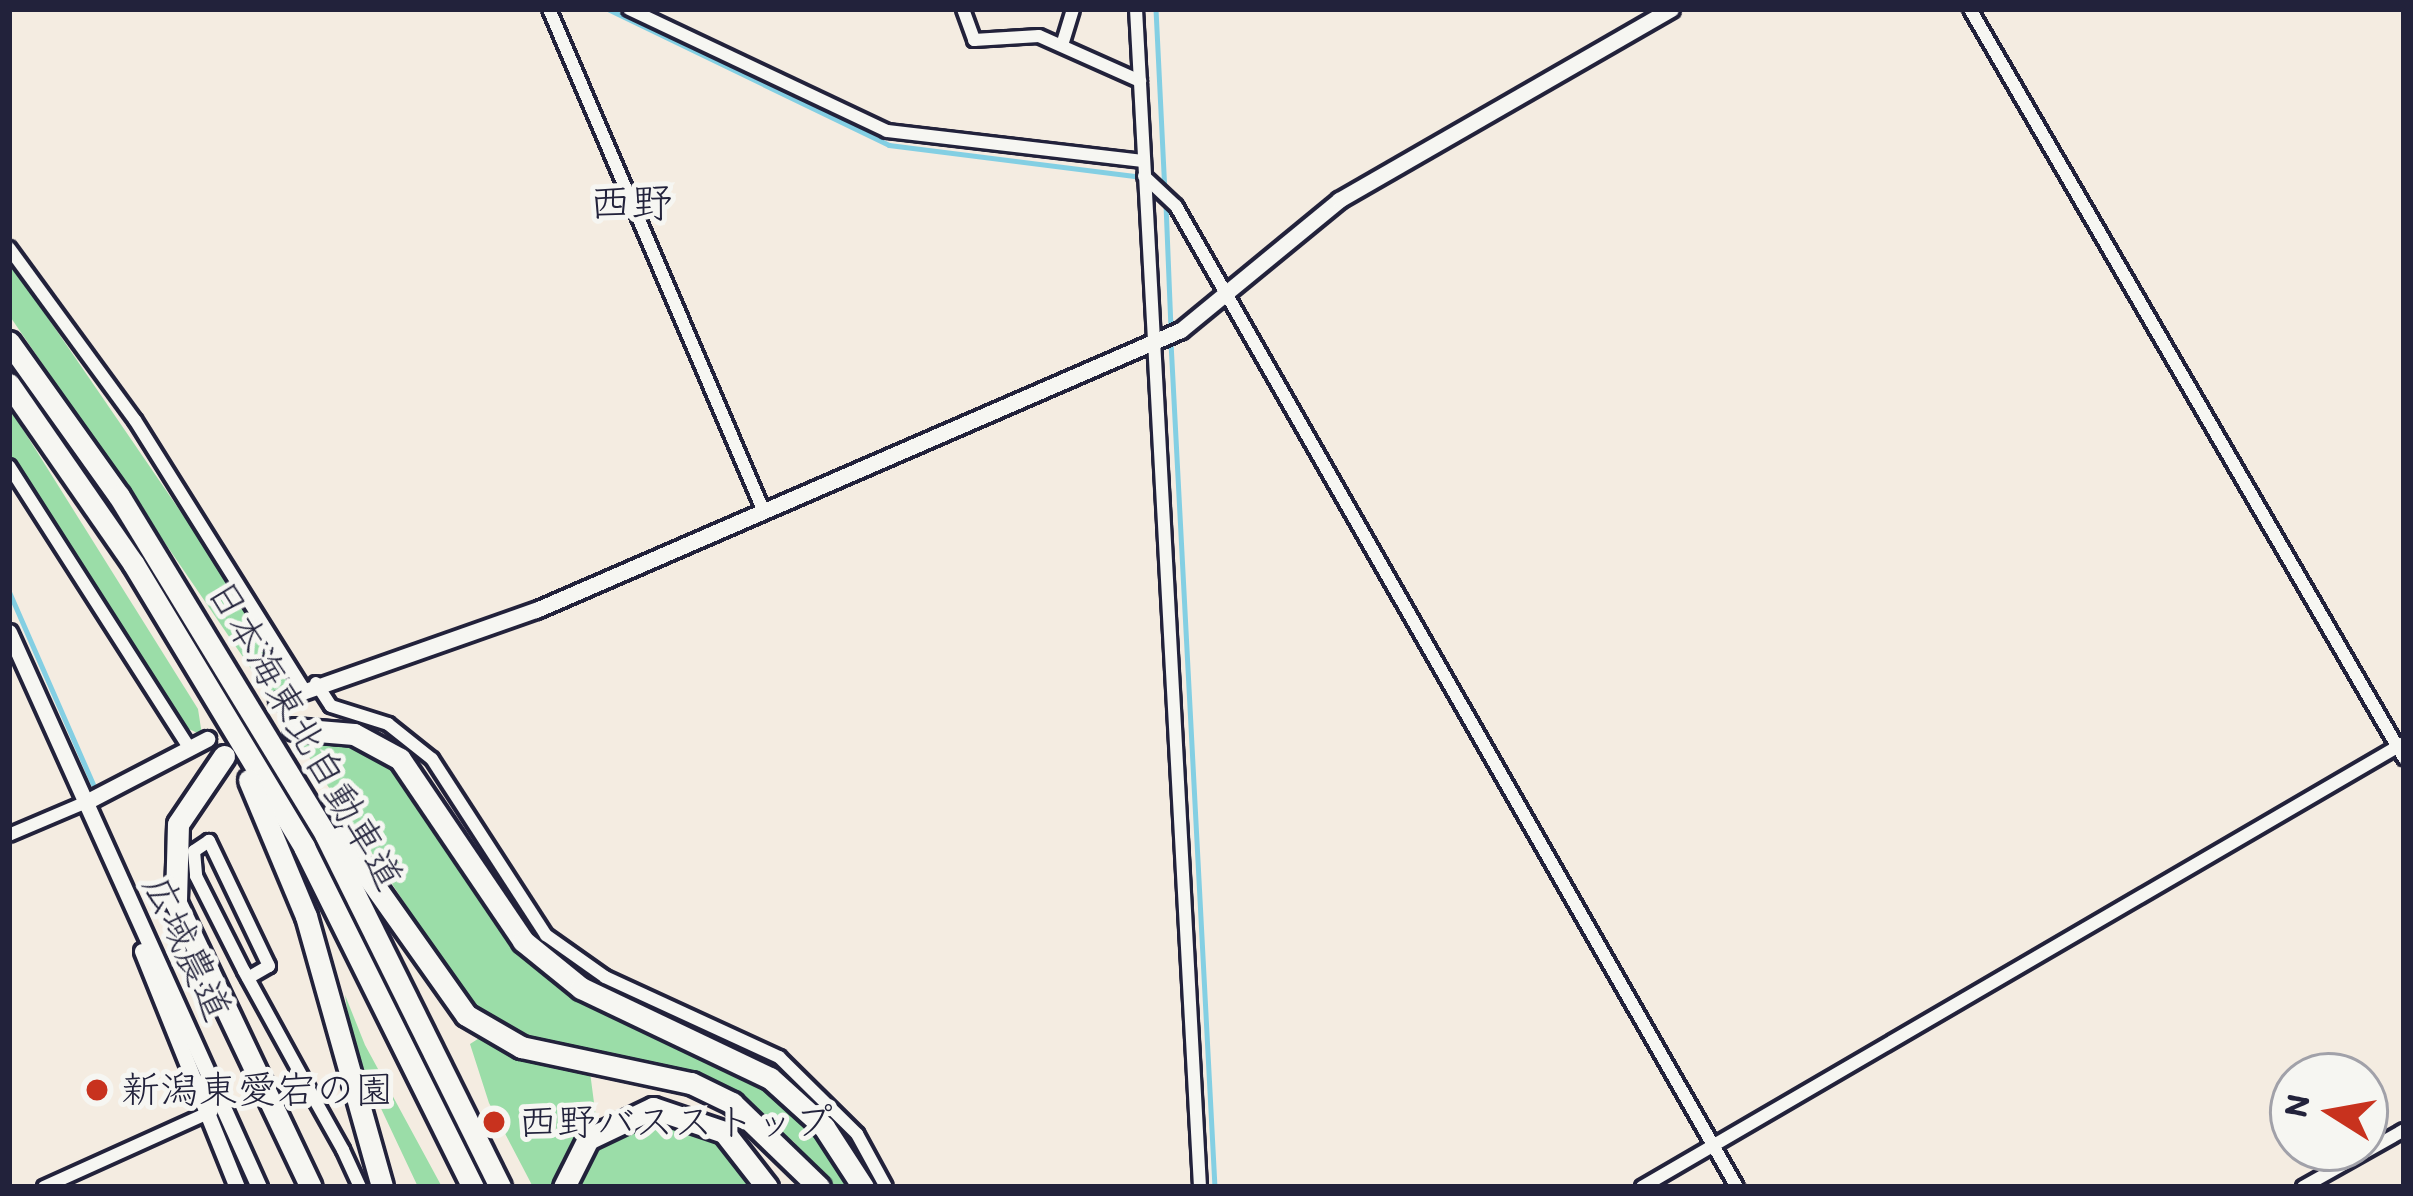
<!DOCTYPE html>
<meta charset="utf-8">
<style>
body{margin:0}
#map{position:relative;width:2413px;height:1196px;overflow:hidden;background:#f4ece1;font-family:Itim,"Klee One",sans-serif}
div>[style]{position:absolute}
.green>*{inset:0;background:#9bdda8}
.stream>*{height:4.5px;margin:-2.25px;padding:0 2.25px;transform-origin:2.25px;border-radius:2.25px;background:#83cfe3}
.roads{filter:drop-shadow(3px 0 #22223b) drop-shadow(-3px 0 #22223b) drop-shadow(0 3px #22223b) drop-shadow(0 -3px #22223b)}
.minor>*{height:12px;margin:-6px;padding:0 6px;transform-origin:6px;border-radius:6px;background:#f6f6f2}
.tertiary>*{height:15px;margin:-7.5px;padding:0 7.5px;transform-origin:7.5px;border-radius:7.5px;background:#f6f6f2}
.motorway>*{height:21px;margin:-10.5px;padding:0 10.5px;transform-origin:10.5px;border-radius:10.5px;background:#f6f6f2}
.dots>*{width:33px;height:33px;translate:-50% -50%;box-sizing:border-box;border:6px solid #f6f6f2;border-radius:50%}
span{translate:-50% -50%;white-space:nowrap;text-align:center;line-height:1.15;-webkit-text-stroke:10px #f6f6f2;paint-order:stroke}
.street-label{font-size:39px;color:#22223b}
.poi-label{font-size:39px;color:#22223b}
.left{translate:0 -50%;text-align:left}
.neighbourhood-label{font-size:42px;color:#22223b}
.frame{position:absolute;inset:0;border:12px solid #22223b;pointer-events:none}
.north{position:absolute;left:2269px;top:1052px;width:120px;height:120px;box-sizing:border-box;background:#f6f6f2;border:3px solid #a1a1a9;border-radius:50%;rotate:281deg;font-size:33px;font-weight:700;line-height:48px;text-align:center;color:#22223b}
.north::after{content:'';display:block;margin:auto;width:42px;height:54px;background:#c8321e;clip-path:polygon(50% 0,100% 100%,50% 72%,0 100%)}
</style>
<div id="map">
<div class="green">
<i style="clip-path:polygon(9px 261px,237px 594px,289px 676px,285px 690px,269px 695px,9px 315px)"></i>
<i style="clip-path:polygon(9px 407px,198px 709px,202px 735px,182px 726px,9px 460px)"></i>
<i style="clip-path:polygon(299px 742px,350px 745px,387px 762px,517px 951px,552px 980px,773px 1088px,856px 1187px,827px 1187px,794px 1142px,701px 1078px,526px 1041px,480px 1018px)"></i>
<i style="clip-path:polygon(345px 995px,365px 1045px,442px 1187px,418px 1187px,353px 1049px)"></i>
<i style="clip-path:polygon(484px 1035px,590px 1072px,596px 1118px,562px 1160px,556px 1187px,533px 1187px,489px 1103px,470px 1044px)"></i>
<i style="clip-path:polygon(654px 1117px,714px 1135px,755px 1187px,577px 1187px,604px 1139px)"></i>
</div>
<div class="stream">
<i style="left:608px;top:9px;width:312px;rotate:25.8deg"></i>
<i style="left:889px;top:145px;width:249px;rotate:7.2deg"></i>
<i style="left:1156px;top:9px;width:184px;rotate:87.2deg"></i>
<i style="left:1166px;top:204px;width:126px;rotate:87.7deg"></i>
<i style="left:1171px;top:342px;width:846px;rotate:87.02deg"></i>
<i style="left:9px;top:591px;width:210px;rotate:66.4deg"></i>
</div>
<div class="roads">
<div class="minor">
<i style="left:549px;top:9px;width:547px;rotate:66.86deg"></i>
<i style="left:629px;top:9px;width:285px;rotate:25.3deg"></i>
<i style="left:887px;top:131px;width:258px;rotate:6.7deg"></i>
<i style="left:963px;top:9px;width:33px;rotate:70deg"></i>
<i style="left:974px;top:40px;width:65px;rotate:-3.5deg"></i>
<i style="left:1039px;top:36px;width:111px;rotate:24deg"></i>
<i style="left:1136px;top:9px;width:1180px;rotate:86.89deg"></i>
<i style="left:1970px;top:9px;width:866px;rotate:59.91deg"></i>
<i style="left:1063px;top:42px;width:34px;rotate:-73deg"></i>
<i style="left:1144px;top:176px;width:44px;rotate:43.2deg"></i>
<i style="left:1176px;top:206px;width:1130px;rotate:60.24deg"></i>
<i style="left:9px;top:248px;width:213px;rotate:53.8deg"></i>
<i style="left:135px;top:420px;width:318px;rotate:57.9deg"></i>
<i style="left:9px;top:466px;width:336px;rotate:57.4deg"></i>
<i style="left:316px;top:683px;width:27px;rotate:57deg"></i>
<i style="left:331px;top:706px;width:60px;rotate:17.5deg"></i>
<i style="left:388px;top:724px;width:56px;rotate:38.5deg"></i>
<i style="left:432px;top:759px;width:210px;rotate:57.1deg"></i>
<i style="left:546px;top:935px;width:72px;rotate:35.4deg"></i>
<i style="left:605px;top:977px;width:192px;rotate:24.7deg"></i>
<i style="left:779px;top:1057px;width:110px;rotate:44.6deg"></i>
<i style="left:857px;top:1134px;width:60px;rotate:61.3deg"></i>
<i style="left:9px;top:835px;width:82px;rotate:-23.1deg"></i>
<i style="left:248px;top:978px;width:24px;rotate:-30deg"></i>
<i style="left:269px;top:966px;width:139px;rotate:-115.6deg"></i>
<i style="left:209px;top:841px;width:18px;rotate:146deg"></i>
<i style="left:194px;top:851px;width:25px;rotate:85deg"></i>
<i style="left:196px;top:876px;width:106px;rotate:63.2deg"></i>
<i style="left:244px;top:971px;width:129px;rotate:61.2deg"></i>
<i style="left:306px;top:1084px;width:76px;rotate:60.7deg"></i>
<i style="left:343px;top:1150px;width:41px;rotate:65.3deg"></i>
<i style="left:44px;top:1187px;width:184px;rotate:-24.3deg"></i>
<i style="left:1642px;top:1187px;width:882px;rotate:-30.23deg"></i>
<i style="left:2303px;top:1187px;width:116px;rotate:-29.4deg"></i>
</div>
<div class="tertiary">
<i style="left:9px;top:632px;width:609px;rotate:65.75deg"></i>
<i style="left:277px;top:701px;width:275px;rotate:-19.4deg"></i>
<i style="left:536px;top:610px;width:703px;rotate:-23.47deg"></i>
<i style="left:1181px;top:330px;width:205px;rotate:-39.4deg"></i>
<i style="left:1339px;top:200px;width:383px;rotate:-29.9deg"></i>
<i style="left:84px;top:803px;width:139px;rotate:-27.5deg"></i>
<i style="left:142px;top:951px;width:254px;rotate:68.1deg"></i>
</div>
<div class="motorway">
<i style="left:9px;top:342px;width:189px;rotate:54.5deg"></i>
<i style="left:119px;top:496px;width:396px;rotate:58.6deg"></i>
<i style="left:325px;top:834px;width:394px;rotate:63.6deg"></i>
<i style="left:9px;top:384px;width:218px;rotate:55.3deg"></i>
<i style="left:133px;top:563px;width:332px;rotate:58.9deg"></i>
<i style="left:304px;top:847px;width:380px;rotate:63.6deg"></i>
<i style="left:294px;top:729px;width:60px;rotate:4.8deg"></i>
<i style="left:354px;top:734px;width:52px;rotate:28.5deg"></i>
<i style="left:400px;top:759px;width:220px;rotate:55.9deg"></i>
<i style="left:523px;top:941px;width:75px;rotate:39deg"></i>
<i style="left:581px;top:988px;width:209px;rotate:25.5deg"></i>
<i style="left:770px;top:1078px;width:73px;rotate:42.2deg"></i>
<i style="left:824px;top:1127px;width:72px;rotate:57deg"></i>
<i style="left:224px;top:756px;width:82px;rotate:124.1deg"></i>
<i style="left:178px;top:824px;width:79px;rotate:91.5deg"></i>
<i style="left:176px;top:903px;width:314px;rotate:64.6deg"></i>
<i style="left:249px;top:780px;width:147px;rotate:67.3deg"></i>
<i style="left:306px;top:916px;width:281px;rotate:74.3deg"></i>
<i style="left:340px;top:837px;width:218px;rotate:54.7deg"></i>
<i style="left:466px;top:1015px;width:64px;rotate:30.2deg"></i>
<i style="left:521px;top:1047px;width:174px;rotate:12deg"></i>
<i style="left:691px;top:1083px;width:46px;rotate:26deg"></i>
<i style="left:732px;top:1103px;width:121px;rotate:44deg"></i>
<i style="left:564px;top:1187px;width:54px;rotate:-63.4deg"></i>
<i style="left:588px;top:1139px;width:72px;rotate:-25.5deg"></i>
<i style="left:653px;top:1108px;width:75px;rotate:18.7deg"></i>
<i style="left:724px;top:1132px;width:70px;rotate:52deg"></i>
</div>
</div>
<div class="dots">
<i style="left:97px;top:1090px;background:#c8321e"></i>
<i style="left:494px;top:1122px;background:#c8321e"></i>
</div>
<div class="street-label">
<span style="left:305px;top:735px;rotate:60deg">日本海東北自動車道</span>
<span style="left:187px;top:948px;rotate:65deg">広域農道</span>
</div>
<div class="poi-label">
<span class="left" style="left:121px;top:1090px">新潟東愛宕の園</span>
<span class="left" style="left:518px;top:1122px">西野バスストップ</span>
</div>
<div class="neighbourhood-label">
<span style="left:631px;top:203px">西野</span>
</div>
<div class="frame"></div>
<div class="north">N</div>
</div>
